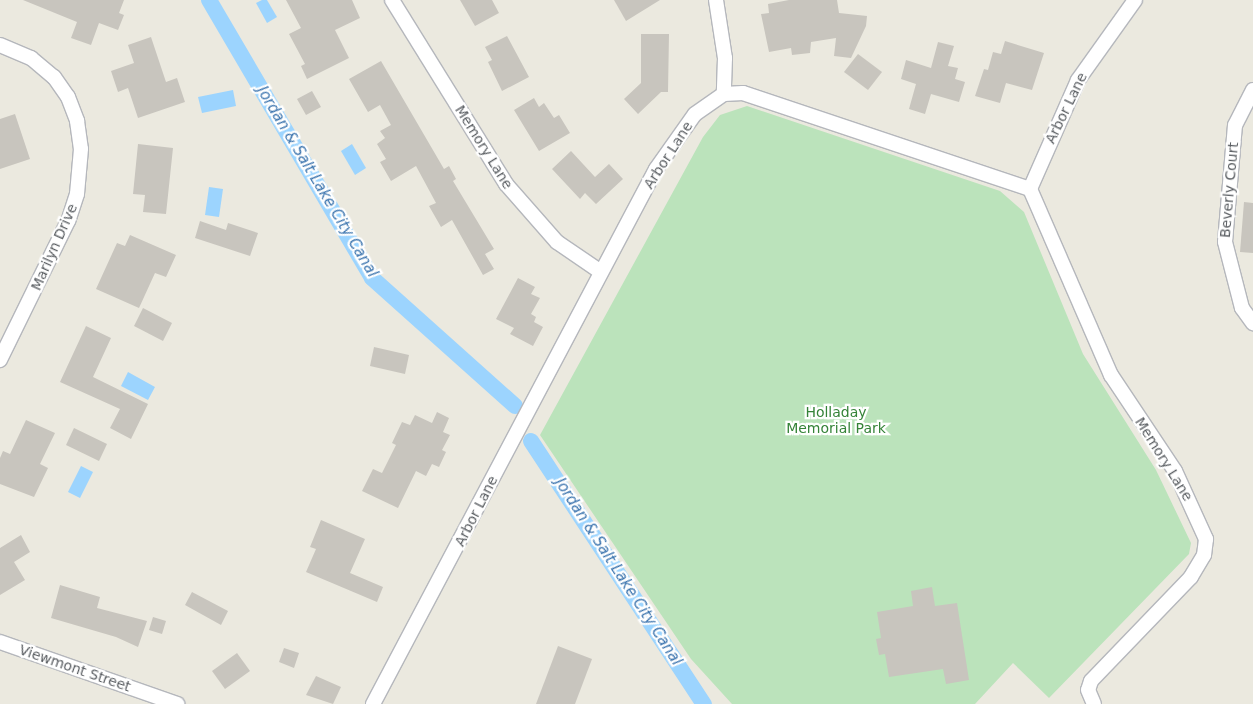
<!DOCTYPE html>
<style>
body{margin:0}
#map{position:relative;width:1253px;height:704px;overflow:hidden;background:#ebe9df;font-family:"DejaVu Sans",sans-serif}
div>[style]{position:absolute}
.green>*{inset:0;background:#bbe3bb}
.water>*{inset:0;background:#9cd4fe}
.canal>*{height:16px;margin:-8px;padding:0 8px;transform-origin:8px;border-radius:8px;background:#9cd4fe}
.building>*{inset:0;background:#c8c5be}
.roads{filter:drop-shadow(1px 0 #b5b7bc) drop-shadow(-1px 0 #b5b7bc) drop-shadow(0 1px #b5b7bc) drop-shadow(0 -1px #b5b7bc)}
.street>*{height:14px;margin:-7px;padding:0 7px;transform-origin:7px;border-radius:7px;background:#fff}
span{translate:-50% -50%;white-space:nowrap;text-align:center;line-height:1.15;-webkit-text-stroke:4.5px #fff;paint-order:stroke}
.street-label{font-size:14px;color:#585c60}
.park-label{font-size:14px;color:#358338}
.water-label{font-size:15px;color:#3b74ae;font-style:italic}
</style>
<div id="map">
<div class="green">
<i style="clip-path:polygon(747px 106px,1000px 191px,1024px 212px,1083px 354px,1156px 470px,1191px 543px,1189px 554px,1049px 698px,1013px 663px,975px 704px,732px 704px,691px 659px,540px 435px,703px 137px,720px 115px)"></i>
</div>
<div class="water">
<i style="clip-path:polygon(262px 0,267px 0,277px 17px,267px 23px,256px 3px)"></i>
<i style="clip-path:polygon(233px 90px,236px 106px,202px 113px,198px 97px)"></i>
<i style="clip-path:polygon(352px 144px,366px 168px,355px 175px,341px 151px)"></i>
<i style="clip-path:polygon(209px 187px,223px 189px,219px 217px,205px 215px)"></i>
<i style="clip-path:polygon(128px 372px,155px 387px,148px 400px,121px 386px)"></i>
<i style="clip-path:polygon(81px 466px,93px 472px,80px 498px,68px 492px)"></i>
</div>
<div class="canal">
<i style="left:209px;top:0;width:322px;rotate:59.6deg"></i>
<i style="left:372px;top:278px;width:192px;rotate:41.8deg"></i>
<i style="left:531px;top:441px;width:315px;rotate:56.7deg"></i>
</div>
<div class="building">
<i style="clip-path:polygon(23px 0,124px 0,119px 13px,124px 15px,118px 30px,99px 23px,91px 45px,71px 38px,77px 22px)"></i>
<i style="clip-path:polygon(286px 0,352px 0,360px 18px,335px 30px,349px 58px,307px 79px,301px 66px,305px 64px,289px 34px,301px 28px)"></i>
<i style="clip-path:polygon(460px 0,492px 0,499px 13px,475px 26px)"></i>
<i style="clip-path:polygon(614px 0,660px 0,626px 21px)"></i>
<i style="clip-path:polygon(789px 0,837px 0,839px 13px,867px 16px,866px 26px,851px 58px,834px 56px,836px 38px,811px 42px,810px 53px,792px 55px,791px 48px,769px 52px,761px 14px,769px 13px,768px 4px)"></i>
<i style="clip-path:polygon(641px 34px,669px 34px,668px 92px,661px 92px,638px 114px,624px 99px,641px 83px)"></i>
<i style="clip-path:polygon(507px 36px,529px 77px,502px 91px,488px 62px,492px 60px,485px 47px)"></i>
<i style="clip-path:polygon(151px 37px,166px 82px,177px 78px,185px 102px,138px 118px,128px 88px,118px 92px,111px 71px,134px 63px,128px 45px)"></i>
<i style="clip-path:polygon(1005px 41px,1044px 53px,1032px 90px,1006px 83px,1000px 103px,975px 96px,984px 69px,988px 70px,993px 52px,1001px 54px)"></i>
<i style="clip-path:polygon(938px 42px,954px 46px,948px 66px,958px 68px,955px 79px,965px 82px,959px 102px,931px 94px,925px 114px,909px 109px,916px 84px,901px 79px,906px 60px,931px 68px)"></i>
<i style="clip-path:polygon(858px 54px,882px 72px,868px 90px,844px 72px)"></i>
<i style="clip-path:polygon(381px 61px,444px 169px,449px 166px,456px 179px,453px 181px,494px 249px,485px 254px,494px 269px,483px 275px,452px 220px,441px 227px,429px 206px,436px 203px,416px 166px,391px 181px,380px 162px,386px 159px,377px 144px,385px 138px,380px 131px,391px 125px,380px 105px,368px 112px,349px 79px)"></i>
<i style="clip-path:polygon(312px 91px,321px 107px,306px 115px,297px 99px)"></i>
<i style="clip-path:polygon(534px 98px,539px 107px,544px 103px,554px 118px,559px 115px,570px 133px,539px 151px,514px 110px)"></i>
<i style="clip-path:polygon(15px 114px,30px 159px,0 169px,0 119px)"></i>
<i style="clip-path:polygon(138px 144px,173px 148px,166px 214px,143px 212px,145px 195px,133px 194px)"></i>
<i style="clip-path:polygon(571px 151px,595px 177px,609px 164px,623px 179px,596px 204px,585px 193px,580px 199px,552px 169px)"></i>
<i style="clip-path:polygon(1244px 202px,1253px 203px,1253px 253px,1240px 252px)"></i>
<i style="clip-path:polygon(200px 221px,226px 230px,228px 223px,258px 233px,250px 256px,195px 238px)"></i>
<i style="clip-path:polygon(130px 235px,176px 255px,166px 277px,155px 273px,139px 308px,96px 289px,117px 243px,125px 246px)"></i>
<i style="clip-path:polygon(518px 278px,535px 287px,531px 294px,540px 298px,531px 314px,536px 317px,534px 322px,543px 327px,533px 346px,510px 334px,514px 328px,496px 319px)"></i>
<i style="clip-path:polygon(143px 308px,172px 323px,163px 341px,134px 326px)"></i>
<i style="clip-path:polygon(86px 326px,111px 338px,93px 377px,148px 404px,131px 439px,110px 428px,120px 409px,60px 382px)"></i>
<i style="clip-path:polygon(374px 347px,409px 355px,405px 374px,370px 366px)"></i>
<i style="clip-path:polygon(437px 412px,449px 418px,443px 432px,450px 435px,442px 450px,446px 452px,439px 467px,432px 464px,426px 476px,416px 471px,398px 508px,362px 491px,373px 469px,382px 473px,396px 445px,392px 443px,402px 422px,410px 425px,415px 415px,432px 423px)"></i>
<i style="clip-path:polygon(26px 420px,55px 433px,40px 464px,48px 468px,34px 497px,0 484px,0 458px,3px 451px,10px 454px)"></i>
<i style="clip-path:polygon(74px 428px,107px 444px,99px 461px,66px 445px)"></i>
<i style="clip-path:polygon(321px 520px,365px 539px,350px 573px,383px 587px,377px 602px,306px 572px,316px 549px,310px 547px)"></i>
<i style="clip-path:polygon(21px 535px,30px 552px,14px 562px,25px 580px,0 595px,0 548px)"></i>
<i style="clip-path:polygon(60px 585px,100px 597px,97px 608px,147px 621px,138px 647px,116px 637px,51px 618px)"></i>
<i style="clip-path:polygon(932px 587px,935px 606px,957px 603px,969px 680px,946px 684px,943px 669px,889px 677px,885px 654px,879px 655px,876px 639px,881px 638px,877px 612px,913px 606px,911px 591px)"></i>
<i style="clip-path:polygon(192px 592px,228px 611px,221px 625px,185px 605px)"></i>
<i style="clip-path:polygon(153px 617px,166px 621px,162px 634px,149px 630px)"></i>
<i style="clip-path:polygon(558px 646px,592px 659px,575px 704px,536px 704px)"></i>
<i style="clip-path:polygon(284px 648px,299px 653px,294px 668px,279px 662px)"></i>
<i style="clip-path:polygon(237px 653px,250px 671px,225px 689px,212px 671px)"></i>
<i style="clip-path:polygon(316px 676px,341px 687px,333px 704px,306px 695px)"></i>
</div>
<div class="roads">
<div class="street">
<i style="left:392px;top:0;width:216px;rotate:58.2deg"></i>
<i style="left:506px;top:184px;width:77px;rotate:48.7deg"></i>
<i style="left:557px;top:242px;width:53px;rotate:34.3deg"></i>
<i style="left:716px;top:0;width:59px;rotate:81.2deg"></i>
<i style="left:725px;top:58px;width:36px;rotate:92deg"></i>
<i style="left:0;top:45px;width:34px;rotate:23deg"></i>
<i style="left:31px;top:58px;width:30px;rotate:40deg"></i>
<i style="left:54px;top:77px;width:24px;rotate:55deg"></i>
<i style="left:68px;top:97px;width:26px;rotate:69deg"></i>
<i style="left:77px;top:121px;width:28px;rotate:82deg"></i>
<i style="left:81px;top:149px;width:45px;rotate:95.1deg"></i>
<i style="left:77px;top:194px;width:28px;rotate:108deg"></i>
<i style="left:68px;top:221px;width:155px;rotate:116.1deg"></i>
<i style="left:1253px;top:90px;width:39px;rotate:117deg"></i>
<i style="left:1235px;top:125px;width:117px;rotate:94.9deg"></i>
<i style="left:1225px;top:242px;width:68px;rotate:75.6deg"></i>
<i style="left:1242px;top:308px;width:19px;rotate:54deg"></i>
<i style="left:1030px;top:189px;width:203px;rotate:66.5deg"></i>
<i style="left:1111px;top:375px;width:115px;rotate:56.3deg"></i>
<i style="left:1175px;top:471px;width:75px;rotate:65.5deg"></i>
<i style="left:1206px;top:539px;width:16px;rotate:97deg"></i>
<i style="left:1204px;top:555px;width:26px;rotate:121deg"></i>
<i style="left:1191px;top:577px;width:144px;rotate:133.9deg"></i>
<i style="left:1091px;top:681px;width:9px;rotate:108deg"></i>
<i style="left:1088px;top:690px;width:15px;rotate:67deg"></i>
<i style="left:0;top:642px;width:188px;rotate:19.3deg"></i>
<i style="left:373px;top:704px;width:605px;rotate:-62.12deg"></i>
<i style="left:656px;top:169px;width:67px;rotate:-54.7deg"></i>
<i style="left:695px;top:114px;width:35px;rotate:-35deg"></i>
<i style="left:724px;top:94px;width:19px;rotate:-3deg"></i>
<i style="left:743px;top:93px;width:303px;rotate:18.5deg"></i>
<i style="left:1030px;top:189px;width:119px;rotate:-66.2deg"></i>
<i style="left:1078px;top:80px;width:98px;rotate:-54.5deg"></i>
</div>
</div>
<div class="street-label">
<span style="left:1066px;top:108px;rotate:-64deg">Arbor Lane</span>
<span style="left:484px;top:147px;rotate:58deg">Memory Lane</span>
<span style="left:668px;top:155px;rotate:-57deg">Arbor Lane</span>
<span style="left:1229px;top:190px;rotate:-85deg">Beverly Court</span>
<span style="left:54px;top:247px;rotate:-66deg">Marilyn Drive</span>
<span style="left:1164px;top:459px;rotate:58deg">Memory Lane</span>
<span style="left:476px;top:511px;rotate:-63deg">Arbor Lane</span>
<span style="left:75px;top:668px;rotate:19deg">Viewmont Street</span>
</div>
<div class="park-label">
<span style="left:836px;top:420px">Holladay<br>Memorial Park</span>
</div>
<div class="water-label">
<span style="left:317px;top:182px;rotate:59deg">Jordan &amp; Salt Lake City Canal</span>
<span style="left:618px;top:572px;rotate:57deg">Jordan &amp; Salt Lake City Canal</span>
</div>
</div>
